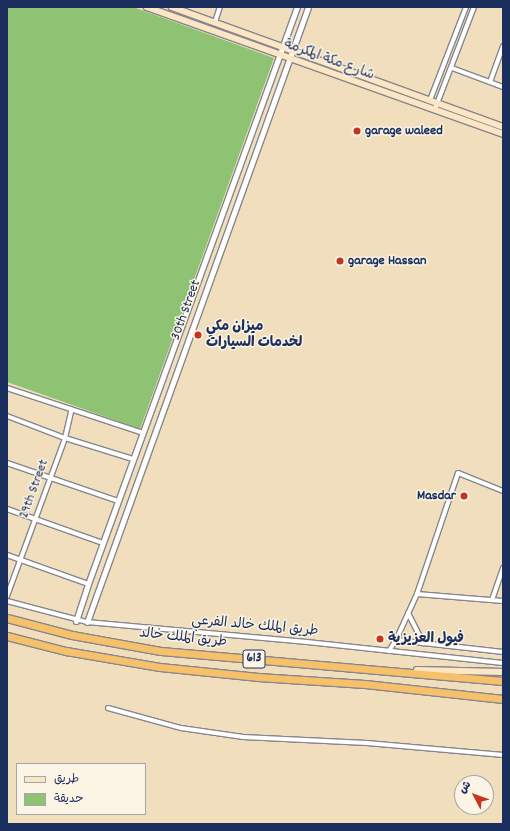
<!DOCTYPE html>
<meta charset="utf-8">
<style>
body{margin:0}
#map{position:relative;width:510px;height:831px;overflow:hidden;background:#f0debd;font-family:Dekko,"Playpen Sans Arabic",sans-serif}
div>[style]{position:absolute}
.green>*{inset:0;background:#8fc374}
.roads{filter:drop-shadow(1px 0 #86868e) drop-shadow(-1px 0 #86868e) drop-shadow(0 1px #86868e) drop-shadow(0 -1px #86868e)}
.minor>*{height:4px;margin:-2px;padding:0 2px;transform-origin:2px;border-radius:2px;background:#fff}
.tertiary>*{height:5px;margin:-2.5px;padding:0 2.5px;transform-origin:2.5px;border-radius:2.5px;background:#fff}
.secondary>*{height:5.5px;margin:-2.75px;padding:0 2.75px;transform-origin:2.75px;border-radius:2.75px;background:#fce6c4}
.motorway>*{height:7px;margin:-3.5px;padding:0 3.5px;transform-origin:3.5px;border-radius:3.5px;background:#f7c06b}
.dots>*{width:11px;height:11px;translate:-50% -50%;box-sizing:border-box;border:2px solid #fcf5e5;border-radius:50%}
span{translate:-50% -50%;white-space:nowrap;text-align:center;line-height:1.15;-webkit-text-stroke:3px #fcf5e5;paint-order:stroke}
.shield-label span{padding:1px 3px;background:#fcf5e5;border:1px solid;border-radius:3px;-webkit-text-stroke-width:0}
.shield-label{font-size:13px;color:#1b2f5e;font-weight:700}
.street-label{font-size:14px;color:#1b2f5e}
.poi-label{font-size:14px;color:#1b2f5e;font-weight:700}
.left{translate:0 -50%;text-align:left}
.right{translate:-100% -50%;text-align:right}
.frame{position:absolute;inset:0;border:8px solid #1b2f5e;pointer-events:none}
.legend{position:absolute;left:16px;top:763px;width:130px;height:52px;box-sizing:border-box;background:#fcf5e5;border:1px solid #a2a6af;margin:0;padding:5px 7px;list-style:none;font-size:12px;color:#1b2f5e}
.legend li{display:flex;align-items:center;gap:8px;height:20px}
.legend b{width:20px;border:1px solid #a2a6af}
.north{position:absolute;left:454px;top:775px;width:40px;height:40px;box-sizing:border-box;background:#fcf5e5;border:1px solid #a2a6af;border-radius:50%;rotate:311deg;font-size:11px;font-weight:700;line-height:16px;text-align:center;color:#1b2f5e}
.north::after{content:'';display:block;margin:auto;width:14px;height:18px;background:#c8321e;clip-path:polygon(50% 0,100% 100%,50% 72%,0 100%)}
</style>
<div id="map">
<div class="green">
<i style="clip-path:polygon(7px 7px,133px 7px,274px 58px,140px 429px,7px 382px)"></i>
</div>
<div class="roads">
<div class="minor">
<i style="left:215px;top:22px;width:16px;rotate:-72deg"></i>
<i style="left:452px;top:68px;width:54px;rotate:20.4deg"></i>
<i style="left:490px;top:82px;width:38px;rotate:-70deg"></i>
<i style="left:430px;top:100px;width:100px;rotate:-68.8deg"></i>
<i style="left:435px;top:109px;width:109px;rotate:-69.1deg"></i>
<i style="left:7px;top:388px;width:143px;rotate:18.3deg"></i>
<i style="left:7px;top:416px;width:62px;rotate:20.8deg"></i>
<i style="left:65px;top:438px;width:71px;rotate:17.2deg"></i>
<i style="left:7px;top:463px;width:117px;rotate:18.9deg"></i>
<i style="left:503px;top:491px;width:48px;rotate:-158.2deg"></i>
<i style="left:458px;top:473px;width:128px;rotate:108.7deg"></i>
<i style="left:417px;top:594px;width:51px;rotate:114.5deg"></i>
<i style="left:396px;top:640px;width:108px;rotate:6.4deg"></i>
<i style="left:7px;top:509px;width:102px;rotate:19.5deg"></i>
<i style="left:7px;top:555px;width:86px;rotate:19.7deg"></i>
<i style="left:417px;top:594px;width:86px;rotate:4.7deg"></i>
<i style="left:7px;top:596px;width:168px;rotate:-69.8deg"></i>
<i style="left:65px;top:438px;width:28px;rotate:-77deg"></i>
<i style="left:492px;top:600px;width:34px;rotate:-71deg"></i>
<i style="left:7px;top:601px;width:83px;rotate:14.7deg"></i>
<i style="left:87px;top:622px;width:221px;rotate:5.2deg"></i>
<i style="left:307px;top:642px;width:197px;rotate:6.1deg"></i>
<i style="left:408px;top:613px;width:34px;rotate:63deg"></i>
<i style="left:389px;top:651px;width:13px;rotate:-58deg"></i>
<i style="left:108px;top:708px;width:76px;rotate:15.3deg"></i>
<i style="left:181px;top:728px;width:63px;rotate:8.3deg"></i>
<i style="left:243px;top:737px;width:124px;rotate:2.8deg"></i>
<i style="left:367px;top:743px;width:137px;rotate:5deg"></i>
</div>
<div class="tertiary">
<i style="left:76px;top:621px;width:39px;rotate:-72deg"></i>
<i style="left:88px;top:584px;width:614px;rotate:-70.09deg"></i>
<i style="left:87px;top:622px;width:654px;rotate:-70.23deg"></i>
</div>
<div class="secondary">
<i style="left:147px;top:7px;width:378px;rotate:19.6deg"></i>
<i style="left:172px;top:7px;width:352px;rotate:19.9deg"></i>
<i style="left:417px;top:670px;width:86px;rotate:1.3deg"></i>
</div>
<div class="motorway">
<i style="left:7px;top:618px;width:67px;rotate:14.7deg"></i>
<i style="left:72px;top:635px;width:90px;rotate:10.2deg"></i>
<i style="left:161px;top:651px;width:343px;rotate:5deg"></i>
<i style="left:7px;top:636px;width:61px;rotate:14.3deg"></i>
<i style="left:66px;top:651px;width:95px;rotate:9.7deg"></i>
<i style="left:160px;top:667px;width:99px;rotate:5.8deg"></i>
<i style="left:258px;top:677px;width:107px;rotate:3.7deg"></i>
<i style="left:365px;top:684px;width:139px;rotate:6.2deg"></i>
</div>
</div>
<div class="dots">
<i style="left:357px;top:131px;background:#c8321e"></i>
<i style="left:340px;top:261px;background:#c8321e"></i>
<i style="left:198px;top:335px;background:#c8321e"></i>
<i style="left:464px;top:496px;background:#c8321e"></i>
<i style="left:380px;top:639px;background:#c8321e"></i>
</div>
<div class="shield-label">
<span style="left:254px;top:659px">613</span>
</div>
<div class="street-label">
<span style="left:329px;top:60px;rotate:20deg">شارع مكة المكرمة</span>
<span style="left:186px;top:310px;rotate:-70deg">30th Street</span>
<span style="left:34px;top:489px;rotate:-70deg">29th Street</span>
<span style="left:255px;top:626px;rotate:5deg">طريق الملك خالد الفرعي</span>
<span style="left:183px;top:638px;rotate:6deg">طريق الملك خالد</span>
</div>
<div class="poi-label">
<span class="left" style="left:365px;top:131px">garage waleed</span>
<span class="left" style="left:348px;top:261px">garage Hassan</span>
<span class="left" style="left:206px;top:335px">ميزان مكي<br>لخدمات السيارات</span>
<span class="right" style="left:456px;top:496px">Masdar</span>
<span class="left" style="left:388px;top:639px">فيول العزيزية</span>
</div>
<div class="frame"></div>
<ul class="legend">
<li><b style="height:5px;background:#fce6c4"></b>طريق</li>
<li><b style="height:11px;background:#8fc374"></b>حديقة</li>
</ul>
<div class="north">ش</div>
</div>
